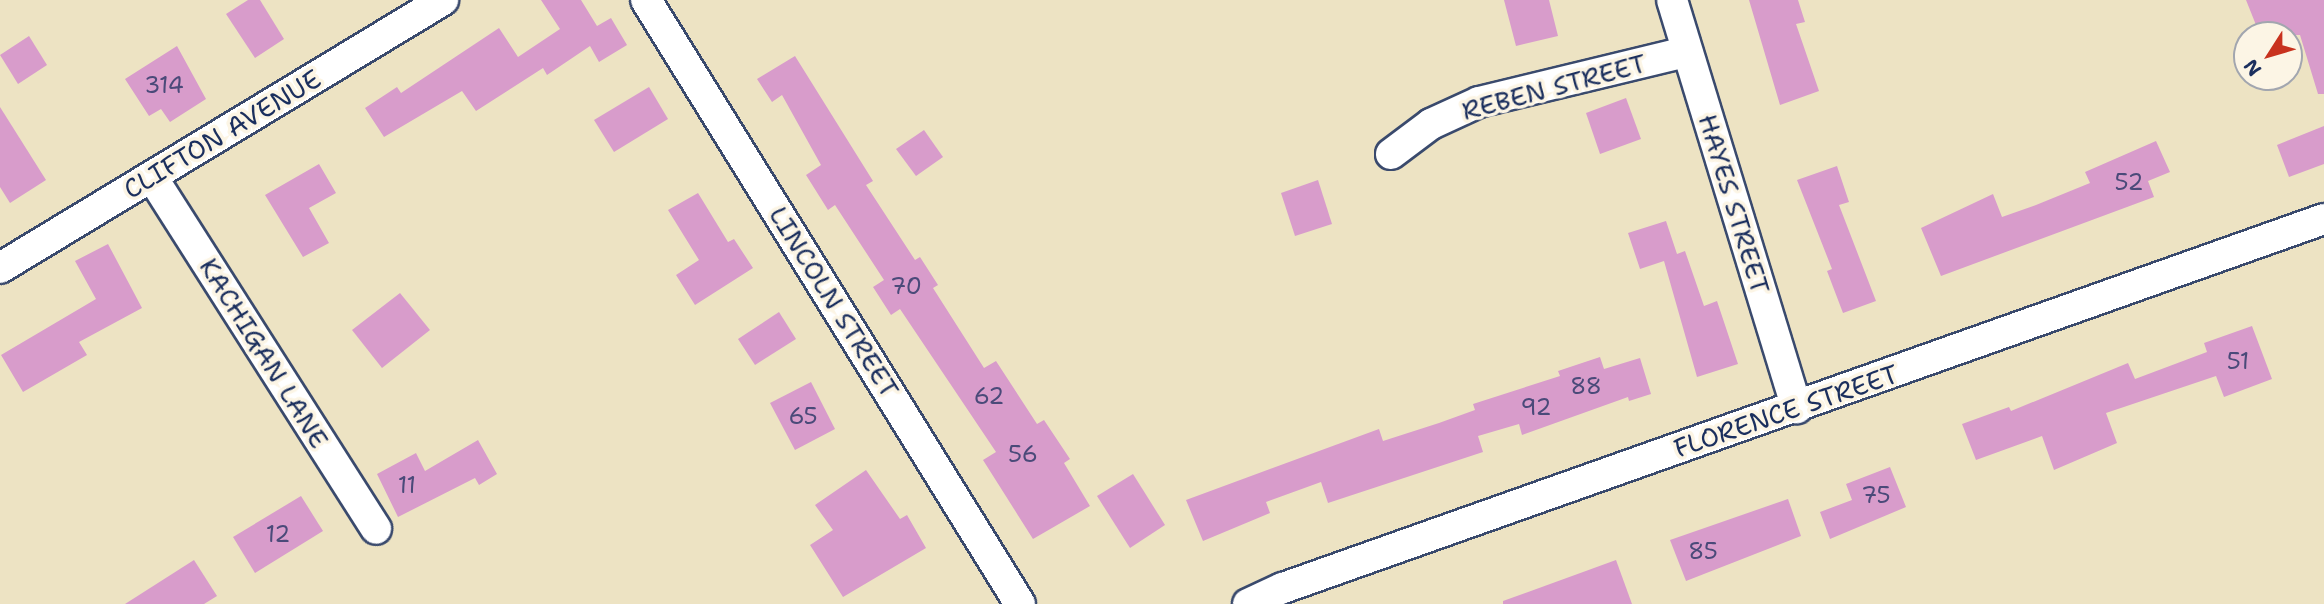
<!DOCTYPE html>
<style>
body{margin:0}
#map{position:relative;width:2324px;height:604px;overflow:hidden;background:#ede3c3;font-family:"Shantell Sans",sans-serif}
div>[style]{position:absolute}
.building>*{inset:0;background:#d89ccb}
.roads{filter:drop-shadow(2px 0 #3a4a6d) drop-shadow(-2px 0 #3a4a6d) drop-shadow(0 2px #3a4a6d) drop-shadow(0 -2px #3a4a6d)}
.minor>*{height:30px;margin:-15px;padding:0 15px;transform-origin:15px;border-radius:15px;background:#fff}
span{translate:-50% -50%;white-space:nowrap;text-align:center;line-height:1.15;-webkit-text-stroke:7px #fcf5e5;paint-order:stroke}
.number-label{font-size:23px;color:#4a4a79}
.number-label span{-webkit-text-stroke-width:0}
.street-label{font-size:26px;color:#1b2f5e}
.north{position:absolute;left:2233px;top:21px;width:70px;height:70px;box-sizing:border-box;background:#fcf5e5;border:2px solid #a2a6af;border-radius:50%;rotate:233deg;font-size:19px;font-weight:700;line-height:28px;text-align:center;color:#1b2f5e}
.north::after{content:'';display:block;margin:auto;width:24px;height:32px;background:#c8321e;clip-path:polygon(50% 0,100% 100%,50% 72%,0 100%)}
</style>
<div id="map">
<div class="building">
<i style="clip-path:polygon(248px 0,260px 0,284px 39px,255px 58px,226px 14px)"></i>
<i style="clip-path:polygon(541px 0,581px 0,597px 26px,611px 18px,627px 45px,599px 62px,590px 46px,547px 75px,543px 68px,476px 111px,462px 91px,384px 137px,365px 108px,397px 87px,401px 93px,499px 28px,518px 57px,560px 29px)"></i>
<i style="clip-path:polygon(1504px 0,1549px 0,1558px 36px,1516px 46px)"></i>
<i style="clip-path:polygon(1749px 0,1798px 0,1805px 22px,1796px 24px,1819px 91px,1780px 105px)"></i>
<i style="clip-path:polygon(2246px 0,2324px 0,2324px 94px,2318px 94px,2300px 35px,2260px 35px)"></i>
<i style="clip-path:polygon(29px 36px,47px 65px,18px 84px,0 55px)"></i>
<i style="clip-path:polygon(177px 46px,206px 99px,170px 122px,161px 109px,149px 116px,125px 79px)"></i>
<i style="clip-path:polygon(795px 56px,873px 181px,866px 185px,915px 260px,920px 257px,938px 285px,933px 288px,984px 368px,996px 361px,1037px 424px,1044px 420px,1070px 459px,1064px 463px,1090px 506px,1033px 539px,983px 460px,996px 452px,900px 309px,891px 315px,873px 287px,884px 280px,835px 205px,828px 210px,806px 175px,821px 165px,782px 95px,772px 102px,757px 79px)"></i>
<i style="clip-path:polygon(649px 87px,668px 119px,614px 152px,594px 120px)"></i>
<i style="clip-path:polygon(1626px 98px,1641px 139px,1600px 154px,1586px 113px)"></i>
<i style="clip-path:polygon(0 107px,46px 180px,10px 203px,0 187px)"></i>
<i style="clip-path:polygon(2324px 126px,2324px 164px,2289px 177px,2277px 145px)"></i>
<i style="clip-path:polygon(924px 130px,943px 157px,916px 176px,896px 149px)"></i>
<i style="clip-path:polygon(2156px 141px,2170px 172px,2148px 181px,2154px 197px,1941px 276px,1921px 228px,1993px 194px,2002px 217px,2036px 205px,2090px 183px,2085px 172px)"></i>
<i style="clip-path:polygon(319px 164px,336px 193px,309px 208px,329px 243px,303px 257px,265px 195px)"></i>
<i style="clip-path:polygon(1837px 166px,1849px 202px,1839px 205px,1876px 301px,1843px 313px,1827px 271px,1832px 269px,1797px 180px)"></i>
<i style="clip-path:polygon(1318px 180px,1332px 224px,1295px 236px,1281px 193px)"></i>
<i style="clip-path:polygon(698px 193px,728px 242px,734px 239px,753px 268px,695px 305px,676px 275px,699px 260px,668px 210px)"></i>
<i style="clip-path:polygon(1666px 221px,1677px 254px,1685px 251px,1704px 306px,1717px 301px,1738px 364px,1697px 377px,1664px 261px,1640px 269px,1628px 233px)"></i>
<i style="clip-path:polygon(108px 244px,142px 308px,79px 342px,87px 355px,23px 392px,1px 355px,96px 299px,75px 261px)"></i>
<i style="clip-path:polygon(400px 293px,430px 330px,382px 368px,352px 330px)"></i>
<i style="clip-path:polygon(779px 312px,796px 339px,755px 365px,738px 339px)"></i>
<i style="clip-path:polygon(2252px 326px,2272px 379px,2224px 397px,2216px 376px,2106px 413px,2117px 443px,2054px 470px,2042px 436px,1976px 460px,1962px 424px,2009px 407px,2011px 411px,2128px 363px,2135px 379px,2207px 352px,2204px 343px)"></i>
<i style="clip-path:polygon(1600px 357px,1604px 369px,1640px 358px,1651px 394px,1629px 401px,1628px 397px,1522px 435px,1519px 424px,1478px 436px,1483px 452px,1328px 503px,1321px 482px,1266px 502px,1270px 513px,1203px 541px,1186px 500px,1379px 429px,1383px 441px,1439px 423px,1475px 410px,1473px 404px,1560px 376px,1558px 371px)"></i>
<i style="clip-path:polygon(811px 382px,835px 429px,795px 450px,770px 403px)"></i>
<i style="clip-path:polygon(478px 440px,497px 474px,479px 485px,475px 478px,398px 517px,377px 474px,416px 453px,425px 471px)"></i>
<i style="clip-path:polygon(1890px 467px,1906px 507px,1830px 539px,1820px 512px,1852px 500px,1846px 484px)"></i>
<i style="clip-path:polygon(866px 470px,900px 519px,907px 515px,926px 548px,843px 597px,810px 545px,833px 530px,815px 505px)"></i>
<i style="clip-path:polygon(1133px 474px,1165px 525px,1130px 548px,1097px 496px)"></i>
<i style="clip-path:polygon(301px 496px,323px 531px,255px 573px,233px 537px)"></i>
<i style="clip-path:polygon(1788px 499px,1801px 536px,1686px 581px,1670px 540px)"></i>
<i style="clip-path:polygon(194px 560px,217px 596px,204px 604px,125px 604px)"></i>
<i style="clip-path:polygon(1616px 560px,1632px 604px,1503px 604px,1503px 601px)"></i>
</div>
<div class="roads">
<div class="minor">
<i style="left:646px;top:0;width:710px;rotate:58.23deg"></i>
<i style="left:1672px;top:0;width:427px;rotate:73deg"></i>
<i style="left:1391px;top:154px;width:50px;rotate:-36.9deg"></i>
<i style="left:1431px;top:124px;width:53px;rotate:-24.6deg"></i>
<i style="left:1479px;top:102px;width:213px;rotate:-13.6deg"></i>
<i style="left:152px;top:177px;width:417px;rotate:57.5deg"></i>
<i style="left:0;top:268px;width:518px;rotate:-31.17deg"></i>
<i style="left:1248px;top:604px;width:38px;rotate:-25deg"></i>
<i style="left:1283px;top:588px;width:1104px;rotate:-19.52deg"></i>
</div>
</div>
<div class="number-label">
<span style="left:164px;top:85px">314</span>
<span style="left:2129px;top:182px">52</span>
<span style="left:906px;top:286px">70</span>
<span style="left:2238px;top:361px">51</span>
<span style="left:1586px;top:386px">88</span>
<span style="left:989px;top:396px">62</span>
<span style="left:1536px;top:407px">92</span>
<span style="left:803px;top:416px">65</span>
<span style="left:1023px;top:454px">56</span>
<span style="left:407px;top:485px">11</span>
<span style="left:1876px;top:495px">75</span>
<span style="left:278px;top:534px">12</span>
<span style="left:1703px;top:551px">85</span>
</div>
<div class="street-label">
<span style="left:1554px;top:87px;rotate:-15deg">REBEN STREET</span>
<span style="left:222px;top:134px;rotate:-31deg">CLIFTON AVENUE</span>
<span style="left:1734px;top:204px;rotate:73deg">HAYES STREET</span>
<span style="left:834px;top:302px;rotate:58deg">LINCOLN STREET</span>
<span style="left:264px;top:353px;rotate:58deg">KACHIGAN LANE</span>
<span style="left:1786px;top:411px;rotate:-19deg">FLORENCE STREET</span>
</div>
<div class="north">N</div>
</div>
